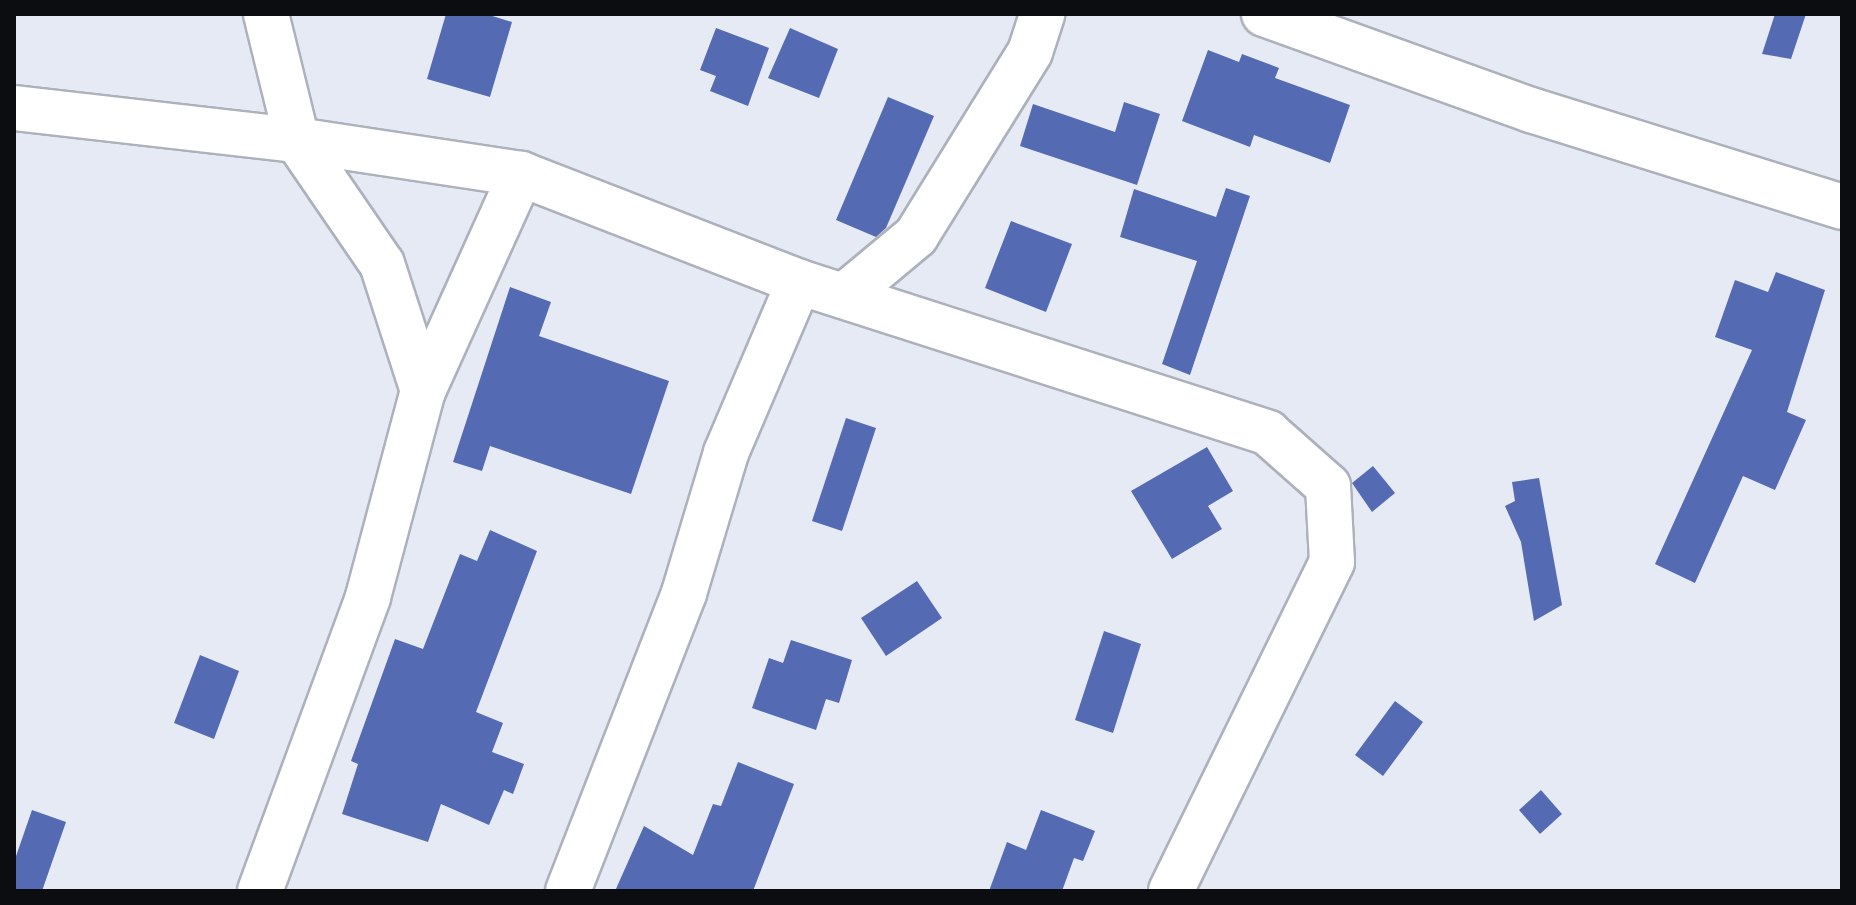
<!DOCTYPE html>
<style>
body{margin:0}
#map{position:relative;width:1856px;height:905px;overflow:hidden;background:#e6eaf4;font-family:"Titillium Web",sans-serif}
div>[style]{position:absolute}
.building>*{inset:0;background:#546bb3}
.roads{filter:drop-shadow(2px 0 #adb1bb) drop-shadow(-2px 0 #adb1bb) drop-shadow(0 2px #adb1bb) drop-shadow(0 -2px #adb1bb)}
.minor>*{height:44px;margin:-22px;padding:0 22px;transform-origin:22px;border-radius:22px;background:#fff}
span{translate:-50% -50%;white-space:nowrap;text-align:center;line-height:1.15;-webkit-text-stroke:6px #fff;paint-order:stroke}
.frame{position:absolute;inset:0;border:16px solid #0c0d10;pointer-events:none}
</style>
<div id="map">
<div class="building">
<i style="clip-path:polygon(446px 14px,486px 14px,512px 22px,490px 97px,427px 79px)"></i>
<i style="clip-path:polygon(1775px 14px,1806px 14px,1791px 59px,1762px 54px)"></i>
<i style="clip-path:polygon(716px 28px,769px 48px,748px 106px,710px 91px,716px 76px,700px 70px)"></i>
<i style="clip-path:polygon(790px 28px,838px 49px,819px 98px,768px 78px)"></i>
<i style="clip-path:polygon(1208px 50px,1239px 62px,1242px 54px,1279px 68px,1275px 78px,1350px 105px,1330px 163px,1254px 135px,1250px 147px,1182px 121px)"></i>
<i style="clip-path:polygon(888px 97px,934px 116px,886px 228px,876px 237px,836px 220px)"></i>
<i style="clip-path:polygon(1124px 102px,1160px 114px,1137px 185px,1020px 146px,1033px 104px,1115px 132px)"></i>
<i style="clip-path:polygon(1226px 188px,1250px 196px,1190px 375px,1162px 364px,1197px 261px,1120px 237px,1134px 189px,1216px 217px)"></i>
<i style="clip-path:polygon(1011px 221px,1072px 244px,1046px 312px,985px 288px)"></i>
<i style="clip-path:polygon(1776px 272px,1825px 290px,1787px 412px,1806px 420px,1775px 490px,1743px 476px,1695px 583px,1655px 564px,1752px 350px,1715px 337px,1735px 280px,1768px 292px)"></i>
<i style="clip-path:polygon(510px 287px,551px 302px,539px 336px,669px 381px,631px 494px,490px 446px,482px 471px,453px 462px)"></i>
<i style="clip-path:polygon(846px 418px,876px 428px,842px 531px,812px 521px)"></i>
<i style="clip-path:polygon(1207px 447px,1233px 491px,1208px 506px,1222px 529px,1172px 559px,1131px 491px)"></i>
<i style="clip-path:polygon(1373px 466px,1395px 493px,1372px 512px,1352px 483px)"></i>
<i style="clip-path:polygon(1539px 478px,1562px 605px,1534px 621px,1521px 542px,1505px 506px,1515px 501px,1512px 482px)"></i>
<i style="clip-path:polygon(490px 530px,537px 551px,476px 712px,503px 723px,492px 752px,524px 764px,513px 794px,504px 790px,489px 825px,441px 804px,428px 842px,342px 814px,358px 764px,351px 761px,395px 639px,423px 649px,460px 554px,477px 561px)"></i>
<i style="clip-path:polygon(917px 581px,942px 618px,886px 656px,861px 618px)"></i>
<i style="clip-path:polygon(1104px 631px,1141px 644px,1113px 733px,1075px 720px)"></i>
<i style="clip-path:polygon(791px 640px,852px 660px,839px 703px,826px 699px,816px 730px,752px 708px,769px 658px,783px 663px)"></i>
<i style="clip-path:polygon(200px 655px,239px 671px,214px 739px,174px 723px)"></i>
<i style="clip-path:polygon(1395px 701px,1423px 722px,1383px 776px,1355px 755px)"></i>
<i style="clip-path:polygon(738px 762px,794px 784px,753px 891px,615px 891px,644px 826px,693px 855px,713px 804px,721px 806px)"></i>
<i style="clip-path:polygon(1541px 790px,1562px 814px,1540px 834px,1519px 810px)"></i>
<i style="clip-path:polygon(32px 810px,66px 822px,42px 891px,14px 891px,14px 862px)"></i>
<i style="clip-path:polygon(1041px 810px,1095px 831px,1083px 861px,1074px 858px,1062px 891px,989px 891px,1007px 842px,1026px 850px)"></i>
</div>
<div class="roads">
<div class="minor">
<i style="left:266px;top:14px;width:130px;rotate:76.2deg"></i>
<i style="left:297px;top:140px;width:150px;rotate:55.6deg"></i>
<i style="left:382px;top:264px;width:133px;rotate:72.1deg"></i>
<i style="left:1264px;top:14px;width:284px;rotate:19.8deg"></i>
<i style="left:1531px;top:110px;width:326px;rotate:17.3deg"></i>
<i style="left:14px;top:108px;width:285px;rotate:6.5deg"></i>
<i style="left:297px;top:140px;width:227px;rotate:8.6deg"></i>
<i style="left:521px;top:174px;width:298px;rotate:21.2deg"></i>
<i style="left:799px;top:282px;width:493px;rotate:17.8deg"></i>
<i style="left:1268px;top:433px;width:80px;rotate:41.5deg"></i>
<i style="left:1328px;top:486px;width:76px;rotate:87deg"></i>
<i style="left:1332px;top:562px;width:366px;rotate:116.1deg"></i>
<i style="left:844px;top:296px;width:94px;rotate:-39.8deg"></i>
<i style="left:916px;top:236px;width:216px;rotate:-58.2deg"></i>
<i style="left:1030px;top:52px;width:40px;rotate:-72deg"></i>
<i style="left:260px;top:891px;width:313px;rotate:-69.8deg"></i>
<i style="left:368px;top:597px;width:213px;rotate:-75.1deg"></i>
<i style="left:423px;top:391px;width:238px;rotate:-65.7deg"></i>
<i style="left:568px;top:891px;width:320px;rotate:-68.7deg"></i>
<i style="left:684px;top:593px;width:146px;rotate:-73.3deg"></i>
<i style="left:726px;top:453px;width:186px;rotate:-66.9deg"></i>
</div>
</div>
<div class="frame"></div>
</div>
